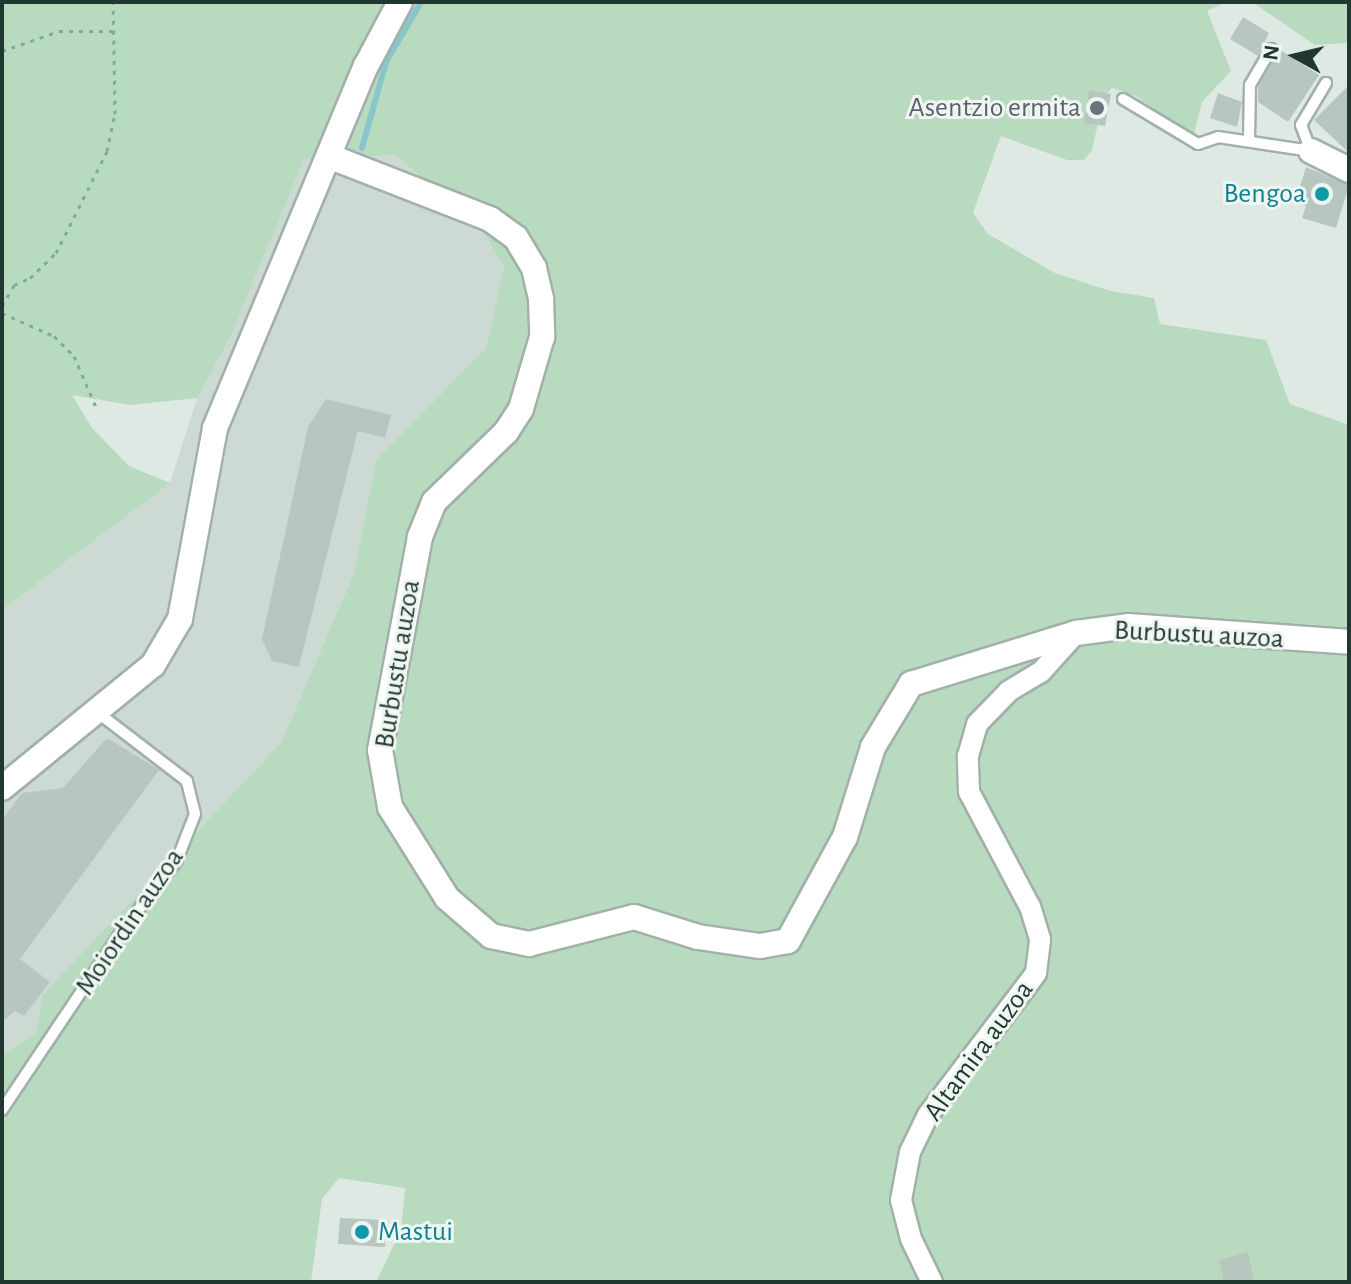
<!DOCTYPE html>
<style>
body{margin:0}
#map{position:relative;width:1351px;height:1284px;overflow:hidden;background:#dfe9e4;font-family:"Alegreya Sans",sans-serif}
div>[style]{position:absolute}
.built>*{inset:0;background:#cdd9d3}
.green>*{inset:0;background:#b8dabf}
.stream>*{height:6px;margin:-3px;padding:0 3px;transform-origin:3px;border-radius:3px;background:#89c6cc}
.building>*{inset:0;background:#b7c7bf}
.path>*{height:3px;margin-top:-1.5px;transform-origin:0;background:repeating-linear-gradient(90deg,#81ab9b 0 4px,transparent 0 10px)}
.roads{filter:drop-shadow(2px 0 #a2b0aa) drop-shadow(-2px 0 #a2b0aa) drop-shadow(0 2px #a2b0aa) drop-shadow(0 -2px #a2b0aa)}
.service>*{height:10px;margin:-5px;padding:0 5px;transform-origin:5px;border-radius:5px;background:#fff}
.minor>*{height:20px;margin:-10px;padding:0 10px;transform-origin:10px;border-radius:10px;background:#fff}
.tertiary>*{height:24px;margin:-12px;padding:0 12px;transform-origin:12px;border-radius:12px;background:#fff}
.dots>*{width:22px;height:22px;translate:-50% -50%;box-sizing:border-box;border:4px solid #eff6f2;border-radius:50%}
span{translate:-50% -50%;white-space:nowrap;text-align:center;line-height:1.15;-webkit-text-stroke:6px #eff6f2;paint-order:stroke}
.worship-label{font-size:28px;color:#5b616d}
.right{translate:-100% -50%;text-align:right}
.culture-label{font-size:28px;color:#0d838f}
.left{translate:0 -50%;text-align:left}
.street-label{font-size:28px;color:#213830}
.frame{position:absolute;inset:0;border:4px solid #213830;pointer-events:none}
.north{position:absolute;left:1255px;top:16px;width:80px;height:80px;-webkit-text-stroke:6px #eff6f2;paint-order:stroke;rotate:278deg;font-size:22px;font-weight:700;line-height:32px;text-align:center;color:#213830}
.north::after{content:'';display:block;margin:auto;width:28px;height:36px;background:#213830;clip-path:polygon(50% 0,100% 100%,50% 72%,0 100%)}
</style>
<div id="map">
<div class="built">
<i style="clip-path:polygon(395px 155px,480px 227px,504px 266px,486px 348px,376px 460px,354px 573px,281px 743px,43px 994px,37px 1033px,2px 1055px,2px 610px,170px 483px,197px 398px,304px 159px)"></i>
</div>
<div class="green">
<i style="clip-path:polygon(2px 2px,1226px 2px,1207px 11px,1231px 71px,1202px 102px,1193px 138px,1136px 96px,1112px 88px,1104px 97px,1092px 150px,1084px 160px,1067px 160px,1001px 136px,973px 213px,988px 234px,1055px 273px,1111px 291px,1154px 298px,1160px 324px,1266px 340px,1290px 404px,1349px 425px,1349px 1282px,376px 1282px,401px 1230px,405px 1188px,339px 1178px,322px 1199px,311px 1282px,2px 1282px,2px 1055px,36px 1033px,43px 994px,281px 743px,354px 573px,376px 460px,486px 348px,504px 266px,480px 227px,395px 155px,304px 159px,230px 337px,197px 398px,131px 405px,72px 395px,92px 428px,129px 466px,170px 483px,2px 610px)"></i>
<i style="clip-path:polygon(1252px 2px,1349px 2px,1349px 43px,1315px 45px)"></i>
</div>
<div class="stream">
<i style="left:362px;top:148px;width:89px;rotate:-74.4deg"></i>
<i style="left:386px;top:62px;width:69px;rotate:-59.7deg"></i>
</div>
<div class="building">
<i style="clip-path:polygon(1243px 17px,1269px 33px,1258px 56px,1230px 39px)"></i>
<i style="clip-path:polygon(1279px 49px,1319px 75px,1288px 122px,1258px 102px,1258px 87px)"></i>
<i style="clip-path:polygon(1349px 85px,1349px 153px,1314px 120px)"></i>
<i style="clip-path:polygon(1089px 90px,1111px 94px,1105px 126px,1084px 123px)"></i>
<i style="clip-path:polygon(1218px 93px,1242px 102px,1237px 127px,1210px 118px)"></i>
<i style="clip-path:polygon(1306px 167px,1349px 185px,1336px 228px,1302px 218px,1306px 206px,1295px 203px)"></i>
<i style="clip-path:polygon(326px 399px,391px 415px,385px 438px,358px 431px,299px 667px,272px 661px,262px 639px,308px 427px)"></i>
<i style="clip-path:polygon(107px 738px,159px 770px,20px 959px,50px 982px,24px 1016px,15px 1011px,2px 1022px,2px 820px,22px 793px,63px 788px)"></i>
<i style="clip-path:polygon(340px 1218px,386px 1220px,385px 1247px,338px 1244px)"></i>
<i style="clip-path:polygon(1248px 1252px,1254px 1279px,1224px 1282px,1219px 1260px)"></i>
</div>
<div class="path">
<i style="left:2px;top:51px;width:60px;rotate:-19.3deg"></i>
<i style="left:59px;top:31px;width:54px"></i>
<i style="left:2px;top:306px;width:24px;rotate:-60deg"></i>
<i style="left:14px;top:285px;width:17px;rotate:-24deg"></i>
<i style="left:30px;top:278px;width:36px;rotate:-44deg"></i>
<i style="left:56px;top:253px;width:114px;rotate:-63.4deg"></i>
<i style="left:107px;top:151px;width:38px;rotate:-78deg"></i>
<i style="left:115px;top:114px;width:112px;rotate:-91deg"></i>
<i style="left:2px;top:313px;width:57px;rotate:23.9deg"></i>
<i style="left:54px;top:336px;width:28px;rotate:45deg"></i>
<i style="left:74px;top:356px;width:56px;rotate:66.7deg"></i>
</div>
<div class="roads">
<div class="service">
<i style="left:1123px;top:99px;width:87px;rotate:31deg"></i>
<i style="left:1198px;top:144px;width:21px;rotate:-19deg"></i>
<i style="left:1218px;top:137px;width:94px;rotate:8.6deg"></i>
<i style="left:1249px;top:140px;width:55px;rotate:-89deg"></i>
<i style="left:1250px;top:85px;width:42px;rotate:-59.7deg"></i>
<i style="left:1311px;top:151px;width:28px;rotate:-111deg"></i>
<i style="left:1301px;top:125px;width:49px;rotate:-59.2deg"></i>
<i style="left:2px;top:1110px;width:211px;rotate:-56.2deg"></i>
<i style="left:119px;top:935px;width:95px;rotate:-52.3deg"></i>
<i style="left:177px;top:860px;width:49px;rotate:-68.6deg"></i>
<i style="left:195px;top:814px;width:34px;rotate:-104deg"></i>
<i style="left:187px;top:781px;width:113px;rotate:-142.5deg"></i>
</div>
<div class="minor">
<i style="left:932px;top:1282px;width:48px;rotate:-116deg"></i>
<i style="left:911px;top:1239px;width:40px;rotate:-104.4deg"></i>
<i style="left:901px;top:1200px;width:49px;rotate:-79.4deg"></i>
<i style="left:910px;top:1152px;width:41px;rotate:-64.1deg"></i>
<i style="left:928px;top:1115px;width:178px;rotate:-52.7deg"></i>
<i style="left:1036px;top:973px;width:34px;rotate:-83deg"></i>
<i style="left:1040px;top:939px;width:34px;rotate:-107deg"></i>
<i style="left:1030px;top:907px;width:130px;rotate:-117.9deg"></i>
<i style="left:969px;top:792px;width:36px;rotate:-92deg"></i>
<i style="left:968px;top:756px;width:33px;rotate:-74deg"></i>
<i style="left:977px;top:724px;width:46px;rotate:-45.9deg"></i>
<i style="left:1009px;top:691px;width:37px;rotate:-31deg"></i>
<i style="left:1041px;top:672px;width:52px;rotate:-48.1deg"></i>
</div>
<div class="tertiary">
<i style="left:1311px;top:151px;width:42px;rotate:26.6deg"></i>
<i style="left:331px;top:157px;width:171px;rotate:21.3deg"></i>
<i style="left:490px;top:219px;width:32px;rotate:36deg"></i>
<i style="left:516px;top:238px;width:35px;rotate:59deg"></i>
<i style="left:534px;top:268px;width:32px;rotate:77deg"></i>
<i style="left:541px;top:299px;width:38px;rotate:88deg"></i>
<i style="left:542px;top:337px;width:75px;rotate:106.3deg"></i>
<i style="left:521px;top:409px;width:27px;rotate:123deg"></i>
<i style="left:506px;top:432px;width:100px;rotate:135.8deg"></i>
<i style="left:434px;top:502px;width:38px;rotate:112deg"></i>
<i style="left:420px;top:537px;width:217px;rotate:100.6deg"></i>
<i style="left:380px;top:750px;width:58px;rotate:80deg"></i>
<i style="left:390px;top:807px;width:107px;rotate:57.9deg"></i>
<i style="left:447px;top:898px;width:58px;rotate:40.8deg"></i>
<i style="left:491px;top:936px;width:39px;rotate:12deg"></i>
<i style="left:529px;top:944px;width:108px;rotate:-14.4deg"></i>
<i style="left:634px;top:917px;width:67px;rotate:17.4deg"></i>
<i style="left:698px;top:937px;width:63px;rotate:8.3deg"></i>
<i style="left:760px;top:946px;width:28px;rotate:-10deg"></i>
<i style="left:788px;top:941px;width:119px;rotate:-61.3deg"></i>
<i style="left:845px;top:837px;width:94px;rotate:-72.7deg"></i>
<i style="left:873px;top:747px;width:74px;rotate:-58.9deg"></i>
<i style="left:911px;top:684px;width:173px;rotate:-17.2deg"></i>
<i style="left:1076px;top:633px;width:52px;rotate:-7.7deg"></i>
<i style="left:1128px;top:626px;width:222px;rotate:4.1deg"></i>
<i style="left:2px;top:788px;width:195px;rotate:-39.2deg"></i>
<i style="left:153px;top:665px;width:53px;rotate:-59.6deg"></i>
<i style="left:180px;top:619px;width:194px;rotate:-79.6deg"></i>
<i style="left:215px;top:428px;width:392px;rotate:-67.4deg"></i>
<i style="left:366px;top:66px;width:72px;rotate:-62deg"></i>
</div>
</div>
<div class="dots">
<i style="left:1097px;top:108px;background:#6b7280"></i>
<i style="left:1322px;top:194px;background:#0f9aa8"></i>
<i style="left:362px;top:1232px;background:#0f9aa8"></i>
</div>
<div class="worship-label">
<span class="right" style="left:1081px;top:108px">Asentzio ermita</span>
</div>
<div class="culture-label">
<span class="right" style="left:1306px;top:194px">Bengoa</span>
<span class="left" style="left:378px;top:1232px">Mastui</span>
</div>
<div class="street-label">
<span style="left:1199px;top:635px;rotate:3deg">Burbustu auzoa</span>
<span style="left:398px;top:664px;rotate:-81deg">Burbustu auzoa</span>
<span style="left:130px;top:922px;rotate:-56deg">Moiordin auzoa</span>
<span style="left:979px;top:1051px;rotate:-54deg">Altamira auzoa</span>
</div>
<div class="frame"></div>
<div class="north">N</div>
</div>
